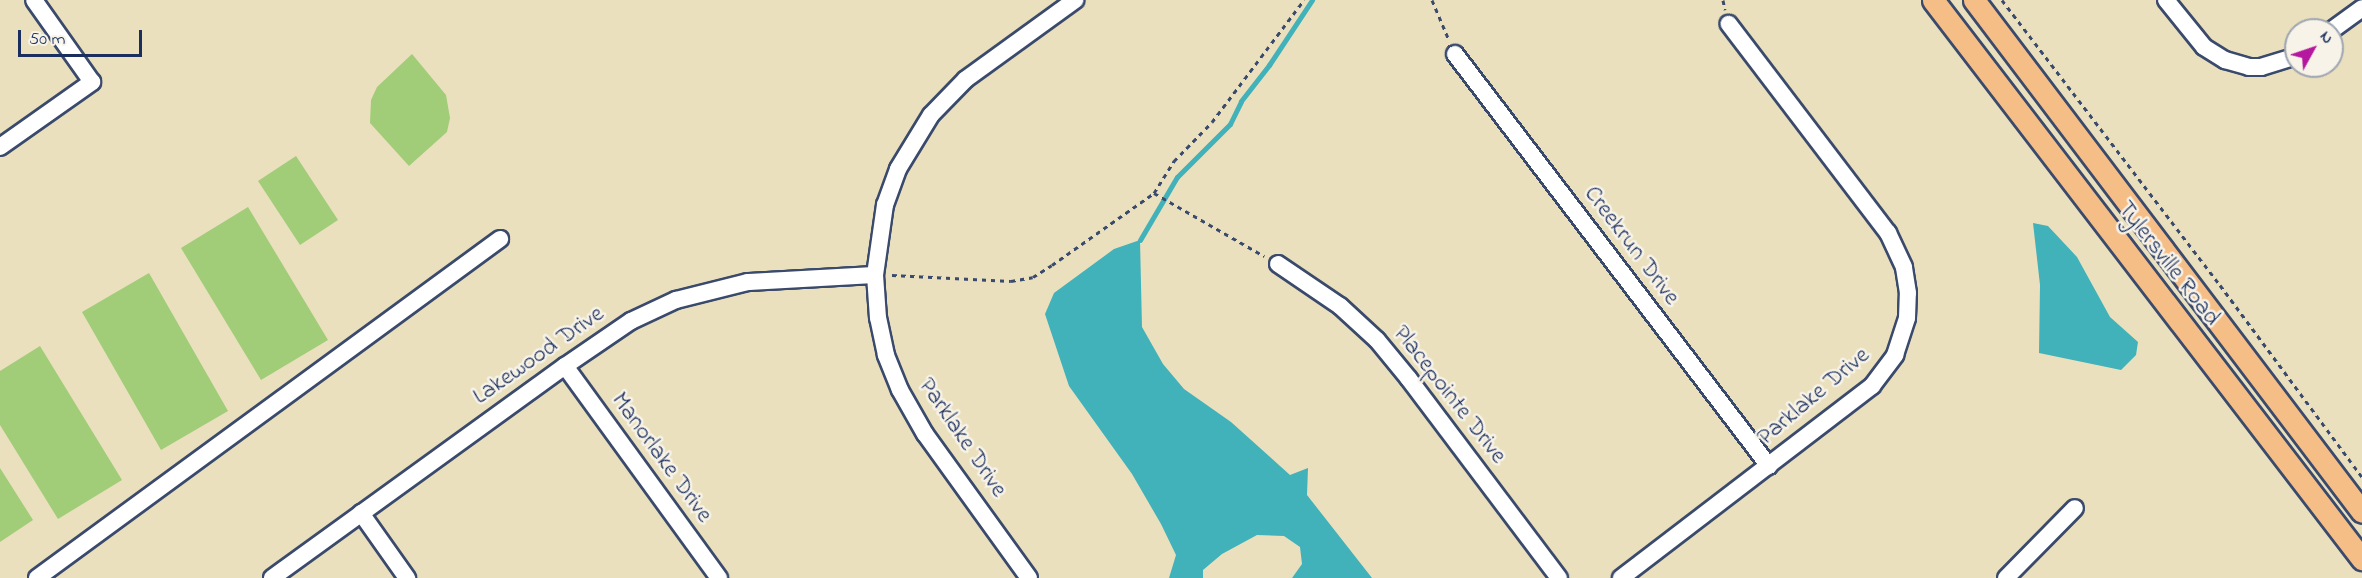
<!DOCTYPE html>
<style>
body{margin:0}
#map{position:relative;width:2362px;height:578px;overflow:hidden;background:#eae0be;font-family:"Indie Flower",sans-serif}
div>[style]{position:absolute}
.green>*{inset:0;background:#a1cc78}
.water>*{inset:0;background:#41b1ba}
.stream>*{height:5px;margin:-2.5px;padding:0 2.5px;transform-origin:2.5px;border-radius:2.5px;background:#41b1ba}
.path>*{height:3px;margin-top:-1.5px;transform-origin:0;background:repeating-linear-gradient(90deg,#3a4a6c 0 4.5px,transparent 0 9px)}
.roads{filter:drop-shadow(2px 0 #3a4a6c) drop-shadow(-2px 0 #3a4a6c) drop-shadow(0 2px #3a4a6c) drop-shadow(0 -2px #3a4a6c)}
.minor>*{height:16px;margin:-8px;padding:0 8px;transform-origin:8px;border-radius:8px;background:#fff}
.major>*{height:21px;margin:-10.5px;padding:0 10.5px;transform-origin:10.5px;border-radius:10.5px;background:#f6be87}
span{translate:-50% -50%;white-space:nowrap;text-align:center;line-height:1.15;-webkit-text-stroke:5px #f7f3e8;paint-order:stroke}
.street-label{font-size:24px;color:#1b2f5e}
.north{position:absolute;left:2284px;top:18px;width:60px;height:60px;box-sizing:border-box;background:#f7f3e8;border:2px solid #9fa5b1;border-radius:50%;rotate:50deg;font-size:16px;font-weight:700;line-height:24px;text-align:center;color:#1b2f5e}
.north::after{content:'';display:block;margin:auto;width:21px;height:27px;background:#b5179e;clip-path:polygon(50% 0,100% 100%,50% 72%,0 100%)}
.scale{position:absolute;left:18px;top:30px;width:124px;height:27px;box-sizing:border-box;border:3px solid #1b2f5e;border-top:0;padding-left:8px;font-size:18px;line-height:21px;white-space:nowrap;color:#1b2f5e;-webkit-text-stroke:4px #f7f3e8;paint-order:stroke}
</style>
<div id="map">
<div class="green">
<i style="clip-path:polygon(412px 54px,446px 95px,450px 118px,447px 132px,409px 166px,370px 123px,371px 100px,377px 87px)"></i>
<i style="clip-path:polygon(296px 156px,338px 220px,300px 245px,258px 181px)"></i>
<i style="clip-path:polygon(248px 207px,328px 340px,261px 380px,181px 248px)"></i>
<i style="clip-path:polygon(149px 273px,228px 411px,161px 450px,82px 312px)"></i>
<i style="clip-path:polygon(40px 346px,122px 480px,58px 519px,0 425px,0 371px)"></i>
<i style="clip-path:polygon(0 468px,33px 520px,0 542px)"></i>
</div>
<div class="water">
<i style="clip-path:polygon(2033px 223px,2048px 226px,2077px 257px,2110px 317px,2138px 342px,2136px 355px,2121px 370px,2039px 353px,2040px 285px)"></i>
<i style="clip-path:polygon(1140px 240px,1142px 327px,1163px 364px,1184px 389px,1231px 422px,1290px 475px,1308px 468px,1307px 495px,1372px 578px,1292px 578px,1302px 564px,1300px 547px,1284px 536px,1257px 535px,1222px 554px,1203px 570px,1203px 578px,1169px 578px,1176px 555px,1161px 524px,1132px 474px,1069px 386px,1045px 314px,1054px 293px,1114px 249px)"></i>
</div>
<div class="stream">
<i style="left:1140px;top:240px;width:73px;rotate:-59.6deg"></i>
<i style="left:1177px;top:177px;width:75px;rotate:-45deg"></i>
<i style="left:1230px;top:124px;width:25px;rotate:-64deg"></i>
<i style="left:1241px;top:101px;width:46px;rotate:-52.1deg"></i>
<i style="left:1269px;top:65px;width:78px;rotate:-56.5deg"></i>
</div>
<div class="path">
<i style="left:1432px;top:0;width:43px;rotate:67deg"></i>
<i style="left:1723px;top:0;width:10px;rotate:79deg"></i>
<i style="left:2002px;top:0;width:359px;rotate:52.6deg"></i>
<i style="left:2220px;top:285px;width:239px;rotate:53.5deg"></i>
<i style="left:1154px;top:193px;width:127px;rotate:29.8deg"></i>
<i style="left:892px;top:275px;width:119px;rotate:2.9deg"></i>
<i style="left:1011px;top:281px;width:22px;rotate:-10deg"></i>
<i style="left:1033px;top:277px;width:22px;rotate:-32deg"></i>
<i style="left:1052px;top:265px;width:125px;rotate:-35.2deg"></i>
<i style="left:1154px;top:193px;width:38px;rotate:-58deg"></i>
<i style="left:1174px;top:161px;width:54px;rotate:-45.7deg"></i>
<i style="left:1212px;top:122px;width:153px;rotate:-53deg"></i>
</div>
<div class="roads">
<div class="minor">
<i style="left:2166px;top:0;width:60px;rotate:51deg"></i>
<i style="left:2204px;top:47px;width:25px;rotate:32deg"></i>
<i style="left:2225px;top:60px;width:25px;rotate:16deg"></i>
<i style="left:2249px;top:67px;width:12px"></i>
<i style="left:2261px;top:67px;width:37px;rotate:-17deg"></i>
<i style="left:2332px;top:30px;width:37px;rotate:-36deg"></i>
<i style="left:1455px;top:54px;width:518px;rotate:52.69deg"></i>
<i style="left:0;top:147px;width:113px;rotate:-35.2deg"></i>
<i style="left:92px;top:82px;width:100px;rotate:-125.3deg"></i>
<i style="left:1278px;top:264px;width:75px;rotate:34.1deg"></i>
<i style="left:1340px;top:306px;width:50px;rotate:42.6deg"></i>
<i style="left:1377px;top:340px;width:50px;rotate:50.6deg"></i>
<i style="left:1409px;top:379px;width:249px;rotate:53deg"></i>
<i style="left:565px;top:366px;width:262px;rotate:54deg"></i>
<i style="left:361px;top:513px;width:80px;rotate:54.7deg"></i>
<i style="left:37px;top:578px;width:574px;rotate:-36.21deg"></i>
<i style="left:272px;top:578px;width:362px;rotate:-35.9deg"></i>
<i style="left:565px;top:366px;width:80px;rotate:-34.3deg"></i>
<i style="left:631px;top:321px;width:50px;rotate:-25deg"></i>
<i style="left:676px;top:300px;width:74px;rotate:-14deg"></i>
<i style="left:748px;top:282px;width:127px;rotate:-3.2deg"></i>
<i style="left:1029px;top:578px;width:178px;rotate:-125.8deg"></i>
<i style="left:925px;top:434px;width:51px;rotate:-119.6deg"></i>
<i style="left:900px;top:390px;width:38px;rotate:-112deg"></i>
<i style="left:886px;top:355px;width:38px;rotate:-102deg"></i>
<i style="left:878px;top:318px;width:43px;rotate:-94deg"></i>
<i style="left:875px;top:275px;width:71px;rotate:-81.9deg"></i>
<i style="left:885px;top:205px;width:38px;rotate:-70deg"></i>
<i style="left:898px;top:169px;width:63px;rotate:-58.6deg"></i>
<i style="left:931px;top:115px;width:50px;rotate:-45.8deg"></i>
<i style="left:966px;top:79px;width:135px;rotate:-35.9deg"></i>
<i style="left:1621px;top:578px;width:316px;rotate:-37.4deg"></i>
<i style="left:1872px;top:386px;width:39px;rotate:-53deg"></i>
<i style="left:1895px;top:355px;width:39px;rotate:-72deg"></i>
<i style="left:1907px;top:318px;width:25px;rotate:-88deg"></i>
<i style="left:1908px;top:293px;width:26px;rotate:-99deg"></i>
<i style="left:1904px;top:267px;width:38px;rotate:-115deg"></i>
<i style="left:1888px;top:233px;width:263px;rotate:-127.3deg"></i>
<i style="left:2006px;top:578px;width:98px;rotate:-45.4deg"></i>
</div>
<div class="major">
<i style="left:1933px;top:0;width:705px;rotate:52.5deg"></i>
<i style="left:1974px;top:0;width:642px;rotate:52.84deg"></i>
</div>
</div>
<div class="street-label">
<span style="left:1631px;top:246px;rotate:53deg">Creekrun Drive</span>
<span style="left:2168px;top:264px;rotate:52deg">Tylersville Road</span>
<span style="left:539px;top:356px;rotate:-35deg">Lakewood Drive</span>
<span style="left:1449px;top:395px;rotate:52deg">Placepointe Drive</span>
<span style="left:1814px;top:397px;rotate:-40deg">Parklake Drive</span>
<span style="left:962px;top:438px;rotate:56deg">Parklake Drive</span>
<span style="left:661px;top:458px;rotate:54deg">Manorlake Drive</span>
</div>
<div class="north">N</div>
<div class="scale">50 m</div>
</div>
